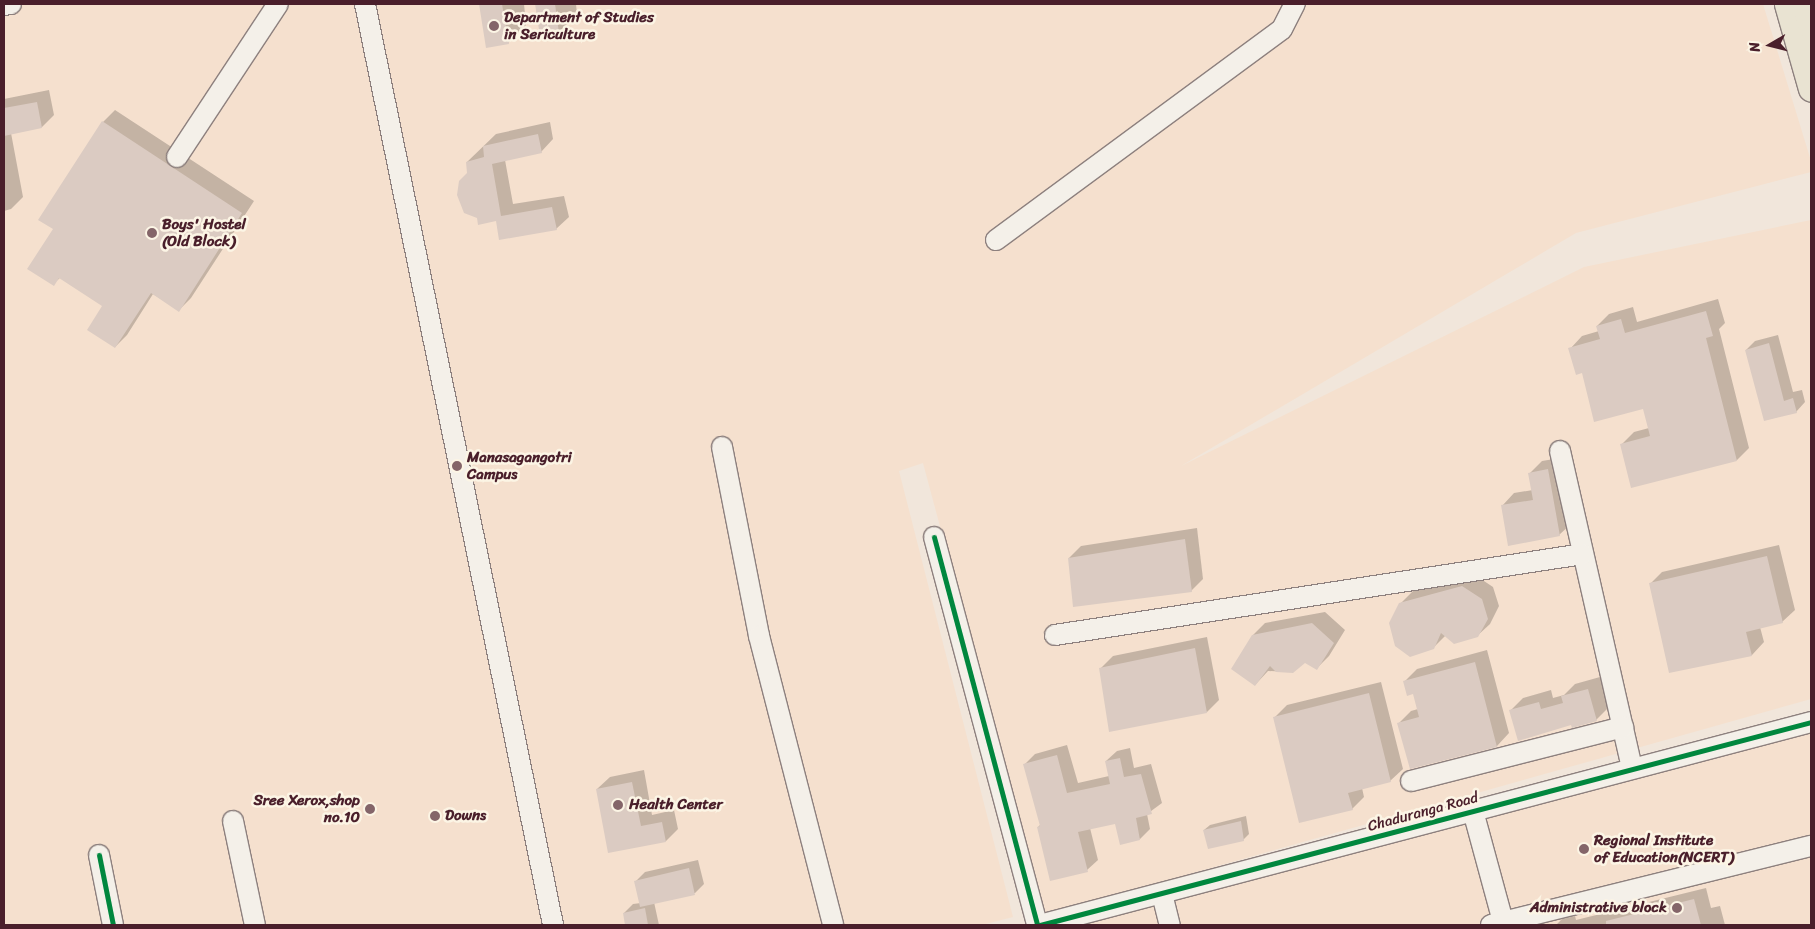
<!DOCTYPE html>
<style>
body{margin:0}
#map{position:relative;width:1815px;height:929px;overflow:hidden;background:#f1e6db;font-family:Sriracha,sans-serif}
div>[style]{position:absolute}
.built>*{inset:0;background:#f5e0ce}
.shadow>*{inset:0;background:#0003}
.building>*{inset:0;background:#dbcbc2}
.roads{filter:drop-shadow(1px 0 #8d807e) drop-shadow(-1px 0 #8d807e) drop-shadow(0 1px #8d807e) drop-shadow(0 -1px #8d807e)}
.minor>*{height:20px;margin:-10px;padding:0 10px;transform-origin:10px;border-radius:10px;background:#f4f0e9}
.major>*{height:25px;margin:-12.5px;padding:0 12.5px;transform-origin:12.5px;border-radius:12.5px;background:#e9e3d2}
.cycleway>*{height:5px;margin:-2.5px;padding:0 2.5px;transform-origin:2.5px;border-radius:2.5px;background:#00873e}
.dots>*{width:14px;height:14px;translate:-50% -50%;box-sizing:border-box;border:2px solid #fcf5e5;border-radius:50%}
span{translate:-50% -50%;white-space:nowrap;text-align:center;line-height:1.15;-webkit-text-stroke:5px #fcf5e5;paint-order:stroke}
.poi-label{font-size:15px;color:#4a1f2b;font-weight:700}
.left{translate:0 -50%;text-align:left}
.right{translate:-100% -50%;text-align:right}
.street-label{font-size:15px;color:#4a1f2b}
.frame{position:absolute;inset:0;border:5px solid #4a1f2b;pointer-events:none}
.north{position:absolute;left:1745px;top:20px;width:50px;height:50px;-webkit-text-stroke:4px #fcf5e5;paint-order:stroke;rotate:262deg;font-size:14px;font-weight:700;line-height:20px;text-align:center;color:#4a1f2b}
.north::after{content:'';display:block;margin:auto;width:18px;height:22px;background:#4a1f2b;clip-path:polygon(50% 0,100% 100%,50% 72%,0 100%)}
</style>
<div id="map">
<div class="built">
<i style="clip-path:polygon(4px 4px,1763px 4px,1811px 161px,1811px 172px,1576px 233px,1181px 466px,1584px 267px,1811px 220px,1811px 699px,1044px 915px,923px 463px,899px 471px,1013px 917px,982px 925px,4px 925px)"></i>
<i style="clip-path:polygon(1811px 728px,1811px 925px,1082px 925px,1633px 773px)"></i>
</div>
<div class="shadow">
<i style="clip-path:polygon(480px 4px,524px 4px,526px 25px,508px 43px,487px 46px)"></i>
<i style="clip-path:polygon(536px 4px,576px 4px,577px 14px,559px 32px,541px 34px)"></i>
<i style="clip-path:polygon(49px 90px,54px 115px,42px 127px,11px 133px,23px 197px,11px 209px,4px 211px,4px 99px)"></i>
<i style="clip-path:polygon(115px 110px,254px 201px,191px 298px,179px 310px,153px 294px,127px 335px,115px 347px,104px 306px,61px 277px,53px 284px,54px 229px,103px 122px)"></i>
<i style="clip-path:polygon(550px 122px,553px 139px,541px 152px,505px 160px,513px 204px,564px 196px,569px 217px,556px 229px,497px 220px,469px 173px,467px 162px,496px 134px)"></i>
<i style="clip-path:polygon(1718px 299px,1725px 323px,1719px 329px,1749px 448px,1737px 460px,1622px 444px,1634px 432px,1649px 428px,1644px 408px,1583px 372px,1570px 349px,1582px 336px,1599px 331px,1597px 326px,1609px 314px,1633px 307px,1637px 322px)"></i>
<i style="clip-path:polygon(1778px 335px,1793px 392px,1802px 390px,1805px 402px,1796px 412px,1765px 420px,1746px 350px,1755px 341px)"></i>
<i style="clip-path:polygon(1560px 458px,1572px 523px,1559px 535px,1502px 506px,1514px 493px,1533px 490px,1530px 473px,1542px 461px)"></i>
<i style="clip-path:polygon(1197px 528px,1203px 579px,1191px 591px,1069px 558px,1081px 546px)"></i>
<i style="clip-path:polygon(1779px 545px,1795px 610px,1782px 622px,1760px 627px,1764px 642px,1752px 655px,1670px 671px,1650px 584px,1662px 572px)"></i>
<i style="clip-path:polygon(1475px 575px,1493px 587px,1499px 606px,1490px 624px,1477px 636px,1446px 635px,1433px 648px,1400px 604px,1413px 591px)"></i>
<i style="clip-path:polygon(1325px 612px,1345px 630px,1329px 656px,1317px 668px,1305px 661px,1292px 672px,1268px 671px,1255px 685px,1253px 635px,1265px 623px)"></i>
<i style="clip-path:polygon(1207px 637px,1219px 700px,1207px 712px,1101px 668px,1113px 656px)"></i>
<i style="clip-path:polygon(1487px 650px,1509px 733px,1497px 746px,1411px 768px,1399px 723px,1411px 711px,1418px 709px,1414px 692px,1405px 681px,1417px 669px)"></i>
<i style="clip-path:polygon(1600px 677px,1608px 708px,1596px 720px,1572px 723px,1511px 710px,1523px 698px,1551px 690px,1553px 698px,1564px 695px,1575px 684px)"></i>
<i style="clip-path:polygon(1381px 682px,1403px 769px,1390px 781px,1362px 788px,1364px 797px,1352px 809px,1275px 717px,1287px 705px)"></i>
<i style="clip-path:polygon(1067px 745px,1078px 783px,1109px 776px,1106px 761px,1117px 751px,1130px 748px,1134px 768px,1151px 764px,1162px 803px,1147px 814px,1150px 829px,1140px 839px,1116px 823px,1090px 828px,1098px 860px,1087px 870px,1038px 827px,1041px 824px,1024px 765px,1035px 754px)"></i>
<i style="clip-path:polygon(644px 770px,652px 815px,674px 810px,678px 829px,666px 841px,609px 852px,597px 789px,610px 777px)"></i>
<i style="clip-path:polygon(1246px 816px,1249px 834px,1243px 840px,1204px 830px,1210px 825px)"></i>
<i style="clip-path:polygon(698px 860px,704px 884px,695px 893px,654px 902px,659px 925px,626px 925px,624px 913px,633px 904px,641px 903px,636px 881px,645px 872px)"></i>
<i style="clip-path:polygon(1706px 888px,1711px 908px,1720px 906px,1725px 925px,1556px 925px,1562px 919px,1575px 916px,1576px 920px)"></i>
</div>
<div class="building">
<i style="clip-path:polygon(479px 4px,502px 4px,509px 44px,486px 48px)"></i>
<i style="clip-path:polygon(535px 4px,555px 4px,559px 33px,540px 36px)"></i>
<i style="clip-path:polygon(37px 102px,42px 128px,4px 136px,4px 108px)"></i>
<i style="clip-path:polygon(102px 121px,242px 213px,179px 312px,151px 293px,115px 348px,87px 330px,102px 306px,59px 278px,54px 286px,27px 269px,53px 229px,38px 220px)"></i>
<i style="clip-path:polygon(538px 134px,542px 153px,492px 164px,501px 216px,552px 207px,557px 230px,499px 240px,496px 221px,478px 225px,477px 218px,464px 213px,457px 195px,459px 181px,467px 173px,466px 162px,484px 157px,483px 146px)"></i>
<i style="clip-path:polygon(1706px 311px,1713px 336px,1706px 338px,1737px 461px,1631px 488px,1620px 444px,1650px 436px,1643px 409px,1594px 422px,1582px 373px,1576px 375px,1568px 348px,1600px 339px,1596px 326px,1621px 319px,1625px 333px)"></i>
<i style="clip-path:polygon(1769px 343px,1784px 401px,1793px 398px,1797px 413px,1764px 421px,1745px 350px)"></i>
<i style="clip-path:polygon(1548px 469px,1560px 536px,1508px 546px,1501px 505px,1533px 500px,1528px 473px)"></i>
<i style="clip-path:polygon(1185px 539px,1192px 592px,1073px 607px,1068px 558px)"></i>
<i style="clip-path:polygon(1767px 556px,1783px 623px,1746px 632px,1752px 656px,1669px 673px,1649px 583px)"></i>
<i style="clip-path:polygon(1462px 586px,1482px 599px,1488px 619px,1478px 637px,1454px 644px,1441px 633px,1434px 649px,1410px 657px,1395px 646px,1389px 623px,1399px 603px)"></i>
<i style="clip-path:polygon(1312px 623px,1334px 643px,1317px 670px,1305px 663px,1293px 673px,1276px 672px,1270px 666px,1255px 686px,1231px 669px,1252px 635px)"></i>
<i style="clip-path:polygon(1195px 648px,1207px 713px,1109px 732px,1099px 668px)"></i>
<i style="clip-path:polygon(1475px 662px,1497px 747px,1410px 769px,1397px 723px,1419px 717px,1413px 694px,1407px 696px,1403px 681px)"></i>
<i style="clip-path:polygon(1588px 689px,1597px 721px,1572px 728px,1571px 725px,1518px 741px,1509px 710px,1539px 702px,1541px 709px,1563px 703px,1561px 696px)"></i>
<i style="clip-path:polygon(1369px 693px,1391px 782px,1348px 793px,1353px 810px,1299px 823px,1273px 717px)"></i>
<i style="clip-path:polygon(1057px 755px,1067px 793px,1110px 784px,1105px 761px,1120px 758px,1124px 777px,1141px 774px,1152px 814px,1136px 818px,1140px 840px,1120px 845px,1115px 824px,1078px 832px,1088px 872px,1050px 881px,1037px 827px,1040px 826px,1023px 764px)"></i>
<i style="clip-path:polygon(632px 782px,641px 826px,662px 822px,666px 842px,608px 853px,596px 789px)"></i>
<i style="clip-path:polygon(1241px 821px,1244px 841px,1208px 849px,1203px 830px)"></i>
<i style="clip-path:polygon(689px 868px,695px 895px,640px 907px,634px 881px)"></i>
<i style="clip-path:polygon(1694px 899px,1701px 925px,1606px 925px,1606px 921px)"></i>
<i style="clip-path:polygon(645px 908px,648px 925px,625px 925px,623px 913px)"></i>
</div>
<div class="roads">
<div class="minor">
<i style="left:365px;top:4px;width:940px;rotate:78.46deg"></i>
<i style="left:4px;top:5px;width:7px;rotate:-8deg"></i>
<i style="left:177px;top:157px;width:183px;rotate:-56.6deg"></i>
<i style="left:996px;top:240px;width:355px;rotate:-36.4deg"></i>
<i style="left:1282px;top:29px;width:28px;rotate:-63deg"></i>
<i style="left:722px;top:447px;width:193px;rotate:78.9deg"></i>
<i style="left:759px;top:636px;width:298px;rotate:75.6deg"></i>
<i style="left:1560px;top:451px;width:325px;rotate:77.2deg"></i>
<i style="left:934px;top:537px;width:401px;rotate:75.1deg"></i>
<i style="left:1055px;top:635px;width:534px;rotate:-8.72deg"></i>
<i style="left:1411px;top:781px;width:219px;rotate:-14.3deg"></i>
<i style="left:1473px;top:811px;width:118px;rotate:74.8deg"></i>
<i style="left:233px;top:821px;width:106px;rotate:78.1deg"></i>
<i style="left:99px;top:855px;width:71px;rotate:78.7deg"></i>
<i style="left:1162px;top:894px;width:32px;rotate:76deg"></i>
<i style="left:1040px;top:925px;width:797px;rotate:-14.75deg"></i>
<i style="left:1491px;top:925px;width:330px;rotate:-13.9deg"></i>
</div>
<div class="major">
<i style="left:1787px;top:4px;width:88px;rotate:74.2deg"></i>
<i style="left:1805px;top:4px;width:23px;rotate:75deg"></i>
</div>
</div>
<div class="cycleway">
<i style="left:934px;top:537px;width:401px;rotate:75.1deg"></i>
<i style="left:99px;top:855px;width:71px;rotate:78.7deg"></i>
<i style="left:1040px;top:925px;width:797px;rotate:-14.75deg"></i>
</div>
<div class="dots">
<i style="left:494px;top:26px;background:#846569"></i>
<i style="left:152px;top:233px;background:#846569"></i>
<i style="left:457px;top:466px;background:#846569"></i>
<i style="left:618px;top:805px;background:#846569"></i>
<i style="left:370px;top:809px;background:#846569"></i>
<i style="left:435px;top:816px;background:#846569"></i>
<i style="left:1584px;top:849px;background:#846569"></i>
<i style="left:1677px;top:908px;background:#846569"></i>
</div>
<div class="poi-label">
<span class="left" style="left:504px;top:26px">Department of Studies<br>in Sericulture</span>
<span class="left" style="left:162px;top:233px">Boys' Hostel<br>(Old Block)</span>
<span class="left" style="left:467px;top:466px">Manasagangotri<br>Campus</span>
<span class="right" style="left:360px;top:809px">Sree Xerox,shop<br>no.10</span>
<span class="left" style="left:629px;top:805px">Health Center</span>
<span class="left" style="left:445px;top:816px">Downs</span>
<span class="left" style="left:1594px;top:849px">Regional Institute<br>of Education(NCERT)</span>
<span class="right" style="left:1667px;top:908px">Administrative block</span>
</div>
<div class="street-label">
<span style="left:1423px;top:812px;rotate:-15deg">Chaduranga Road</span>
</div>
<div class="frame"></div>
<div class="north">N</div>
</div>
